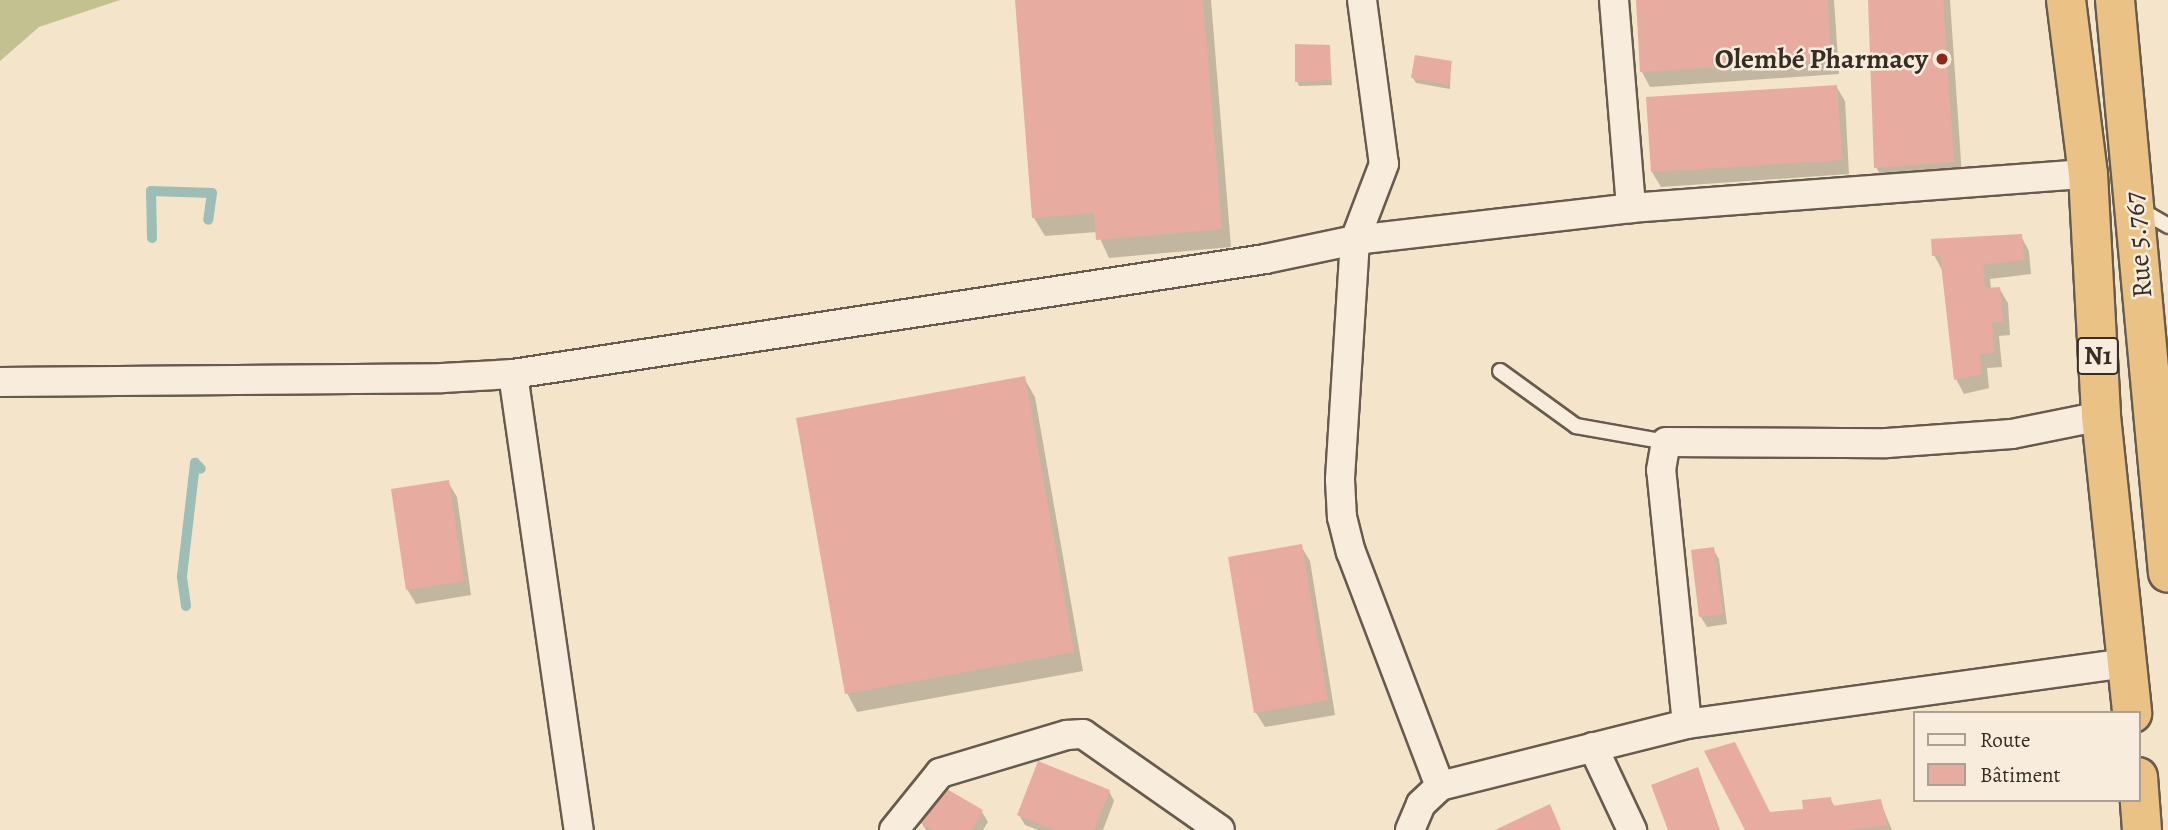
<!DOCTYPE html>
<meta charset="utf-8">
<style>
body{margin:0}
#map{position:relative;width:2168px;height:830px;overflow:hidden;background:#f4e4ca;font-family:Alegreya,serif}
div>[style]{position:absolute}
.green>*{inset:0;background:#c4c191}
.shadow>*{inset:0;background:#0003}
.stream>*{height:10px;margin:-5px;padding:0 5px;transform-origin:5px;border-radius:5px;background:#9cbeb7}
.building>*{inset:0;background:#e7ac9f}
.roads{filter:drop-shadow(2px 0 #675b4e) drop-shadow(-2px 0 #675b4e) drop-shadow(0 2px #675b4e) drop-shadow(0 -2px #675b4e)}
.lane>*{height:14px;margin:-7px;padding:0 7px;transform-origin:7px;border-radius:7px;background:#f8eddd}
.street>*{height:28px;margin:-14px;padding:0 14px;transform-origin:14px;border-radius:14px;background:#f8eddd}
.highway>*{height:38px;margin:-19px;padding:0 19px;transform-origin:19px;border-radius:19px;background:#eac285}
.dots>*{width:19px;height:19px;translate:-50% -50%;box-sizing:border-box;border:4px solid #f8eddd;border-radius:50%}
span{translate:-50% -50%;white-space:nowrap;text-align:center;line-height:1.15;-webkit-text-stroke:5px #f8eddd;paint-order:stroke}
.shield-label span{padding:2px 5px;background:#f8eddd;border:2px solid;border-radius:5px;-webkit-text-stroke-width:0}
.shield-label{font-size:26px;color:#382d25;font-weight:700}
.poi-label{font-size:28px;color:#382d25;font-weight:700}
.right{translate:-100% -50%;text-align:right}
.street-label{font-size:28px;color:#382d25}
.legend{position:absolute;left:1913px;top:711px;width:228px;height:91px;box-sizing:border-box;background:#f8eddd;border:2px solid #aba093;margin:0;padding:9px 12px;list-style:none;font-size:21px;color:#382d25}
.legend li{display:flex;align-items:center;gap:14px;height:35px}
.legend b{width:35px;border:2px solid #aba093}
</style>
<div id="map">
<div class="green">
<i style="clip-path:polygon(0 0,120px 0,39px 27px,0 61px)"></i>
</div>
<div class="shadow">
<i style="clip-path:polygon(1017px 0,1211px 0,1231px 247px,1109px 258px,1097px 232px,1045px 236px,1034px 218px)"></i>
<i style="clip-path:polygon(1638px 0,1834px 0,1839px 74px,1650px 87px,1642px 72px)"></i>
<i style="clip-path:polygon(1870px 0,1950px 0,1962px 176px,1884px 182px,1876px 167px)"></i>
<i style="clip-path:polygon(1329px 47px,1332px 85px,1299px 86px,1297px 81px)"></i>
<i style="clip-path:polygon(1451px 63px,1450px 89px,1416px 83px,1413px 78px)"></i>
<i style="clip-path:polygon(1836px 86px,1845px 101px,1849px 174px,1661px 187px,1652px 172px,1648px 99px)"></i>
<i style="clip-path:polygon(2021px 236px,2029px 251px,2031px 274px,1990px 279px,1991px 289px,1999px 288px,2008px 303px,2010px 335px,1999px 336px,2002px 367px,1987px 368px,1989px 388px,1964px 394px,1956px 379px,1942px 270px,1934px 255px)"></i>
<i style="clip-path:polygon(1024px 378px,1035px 397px,1083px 671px,857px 712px,847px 693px)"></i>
<i style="clip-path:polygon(448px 482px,457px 497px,471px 595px,416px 604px,407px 589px)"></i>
<i style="clip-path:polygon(1301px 546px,1310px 561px,1335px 715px,1265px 727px,1256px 713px,1230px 559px)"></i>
<i style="clip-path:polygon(1713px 549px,1719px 559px,1727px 624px,1707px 627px,1701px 617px)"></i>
<i style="clip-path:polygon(1698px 769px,1720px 830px,1673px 830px)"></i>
<i style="clip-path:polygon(941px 788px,982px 812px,988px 822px,983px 830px,926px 830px,921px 822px)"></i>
<i style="clip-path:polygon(1109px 791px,1114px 801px,1103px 830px,1038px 830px,1025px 825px,1019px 815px)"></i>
<i style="clip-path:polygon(1830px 799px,1835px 807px,1880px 801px,1892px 830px,1747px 830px,1770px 814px,1804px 811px)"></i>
</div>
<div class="stream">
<i style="left:152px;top:238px;width:47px;rotate:-91.2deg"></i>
<i style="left:151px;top:191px;width:61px;rotate:1.9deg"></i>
<i style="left:212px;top:193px;width:27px;rotate:98deg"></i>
<i style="left:186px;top:606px;width:30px;rotate:-98deg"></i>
<i style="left:182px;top:576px;width:114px;rotate:-83.4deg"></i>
<i style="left:195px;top:463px;width:8px;rotate:45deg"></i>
</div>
<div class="building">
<i style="clip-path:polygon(1015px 0,1203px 0,1222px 229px,1096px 240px,1094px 213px,1032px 218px)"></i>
<i style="clip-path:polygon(1636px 0,1828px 0,1831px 60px,1640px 72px)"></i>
<i style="clip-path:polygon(1868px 0,1943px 0,1954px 162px,1874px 168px)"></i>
<i style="clip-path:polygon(1295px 44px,1330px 45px,1331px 80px,1295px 82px)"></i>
<i style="clip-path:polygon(1415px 55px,1452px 61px,1448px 85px,1411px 78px)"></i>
<i style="clip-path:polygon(1837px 85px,1842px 160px,1651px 172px,1646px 97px)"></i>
<i style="clip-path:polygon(2022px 234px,2024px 260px,1983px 264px,1985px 288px,2000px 287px,2003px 321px,1992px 322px,1994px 352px,1980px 354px,1982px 374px,1954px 380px,1940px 255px,1932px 256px,1931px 239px)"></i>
<i style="clip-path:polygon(1025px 376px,1074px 652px,845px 694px,796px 418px)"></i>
<i style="clip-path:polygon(449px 480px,464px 581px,406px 590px,391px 489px)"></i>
<i style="clip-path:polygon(1302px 544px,1328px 700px,1254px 713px,1228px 557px)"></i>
<i style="clip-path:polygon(1714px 547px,1723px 614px,1699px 617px,1691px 550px)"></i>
<i style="clip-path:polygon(1735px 742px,1770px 812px,1803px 809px,1802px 800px,1831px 797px,1832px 806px,1881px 799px,1887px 825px,1845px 830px,1745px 830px,1704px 751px)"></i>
<i style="clip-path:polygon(1038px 761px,1110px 790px,1094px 830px,1055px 830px,1017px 815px)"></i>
<i style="clip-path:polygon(1698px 767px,1719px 830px,1668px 830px,1651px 785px)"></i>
<i style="clip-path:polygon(940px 785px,983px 810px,972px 830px,933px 830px,919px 822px)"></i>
<i style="clip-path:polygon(1550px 804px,1561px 830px,1495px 830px)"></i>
</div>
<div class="roads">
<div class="lane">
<i style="left:2139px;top:209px;width:34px;rotate:30deg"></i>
<i style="left:1500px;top:371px;width:94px;rotate:35.9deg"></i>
<i style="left:1576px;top:426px;width:91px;rotate:10.1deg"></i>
</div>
<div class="street">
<i style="left:1362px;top:0;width:165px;rotate:82.4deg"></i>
<i style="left:1384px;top:164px;width:81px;rotate:110.9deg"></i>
<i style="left:1355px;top:240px;width:240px;rotate:93.6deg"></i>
<i style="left:1340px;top:480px;width:37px;rotate:87deg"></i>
<i style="left:1342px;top:517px;width:36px;rotate:76deg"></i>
<i style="left:1351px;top:552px;width:250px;rotate:69.2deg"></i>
<i style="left:1614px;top:0;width:209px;rotate:85.3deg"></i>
<i style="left:513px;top:374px;width:461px;rotate:81.8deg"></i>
<i style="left:0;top:382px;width:442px;rotate:-0.5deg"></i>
<i style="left:442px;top:378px;width:71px;rotate:-3.2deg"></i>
<i style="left:513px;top:374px;width:761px;rotate:-8.69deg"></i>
<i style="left:1265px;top:259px;width:92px;rotate:-11.9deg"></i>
<i style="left:1355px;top:240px;width:278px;rotate:-6.6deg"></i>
<i style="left:1631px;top:208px;width:458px;rotate:-4.3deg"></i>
<i style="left:1687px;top:724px;width:255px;rotate:-95.8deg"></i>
<i style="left:1661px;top:470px;width:28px;rotate:-80deg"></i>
<i style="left:1666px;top:442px;width:221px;rotate:0.3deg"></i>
<i style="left:1887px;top:443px;width:125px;rotate:-4.1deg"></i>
<i style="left:2012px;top:434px;width:91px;rotate:-11.4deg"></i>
<i style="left:1593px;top:747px;width:92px;rotate:64.8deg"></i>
<i style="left:894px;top:830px;width:73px;rotate:-51.1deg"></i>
<i style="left:940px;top:773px;width:133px;rotate:-16.7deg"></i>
<i style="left:1067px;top:735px;width:16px;rotate:-4deg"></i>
<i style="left:1083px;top:734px;width:167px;rotate:35deg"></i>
<i style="left:1410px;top:830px;width:28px;rotate:-67deg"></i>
<i style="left:1421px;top:804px;width:26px;rotate:-43deg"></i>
<i style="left:1440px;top:786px;width:255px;rotate:-14.1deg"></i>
<i style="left:1687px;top:724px;width:445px;rotate:-7.9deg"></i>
</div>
<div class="highway">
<i style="left:2066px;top:0;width:175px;rotate:82.8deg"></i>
<i style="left:2088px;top:174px;width:242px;rotate:86.9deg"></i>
<i style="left:2101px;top:416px;width:299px;rotate:84deg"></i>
<i style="left:2115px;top:0;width:575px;rotate:84.72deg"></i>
<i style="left:2138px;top:777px;width:53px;rotate:85.7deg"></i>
</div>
</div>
<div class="dots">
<i style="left:1942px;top:59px;background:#8f2418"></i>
</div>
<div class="shield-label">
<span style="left:2098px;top:356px">N1</span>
</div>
<div class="poi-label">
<span class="right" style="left:1928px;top:59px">Olembé Pharmacy</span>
</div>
<div class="street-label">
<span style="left:2138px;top:245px;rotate:-95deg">Rue 5.767</span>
</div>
<ul class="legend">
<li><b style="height:9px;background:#f8eddd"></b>Route</li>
<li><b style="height:19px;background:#e7ac9f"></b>Bâtiment</li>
</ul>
</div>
